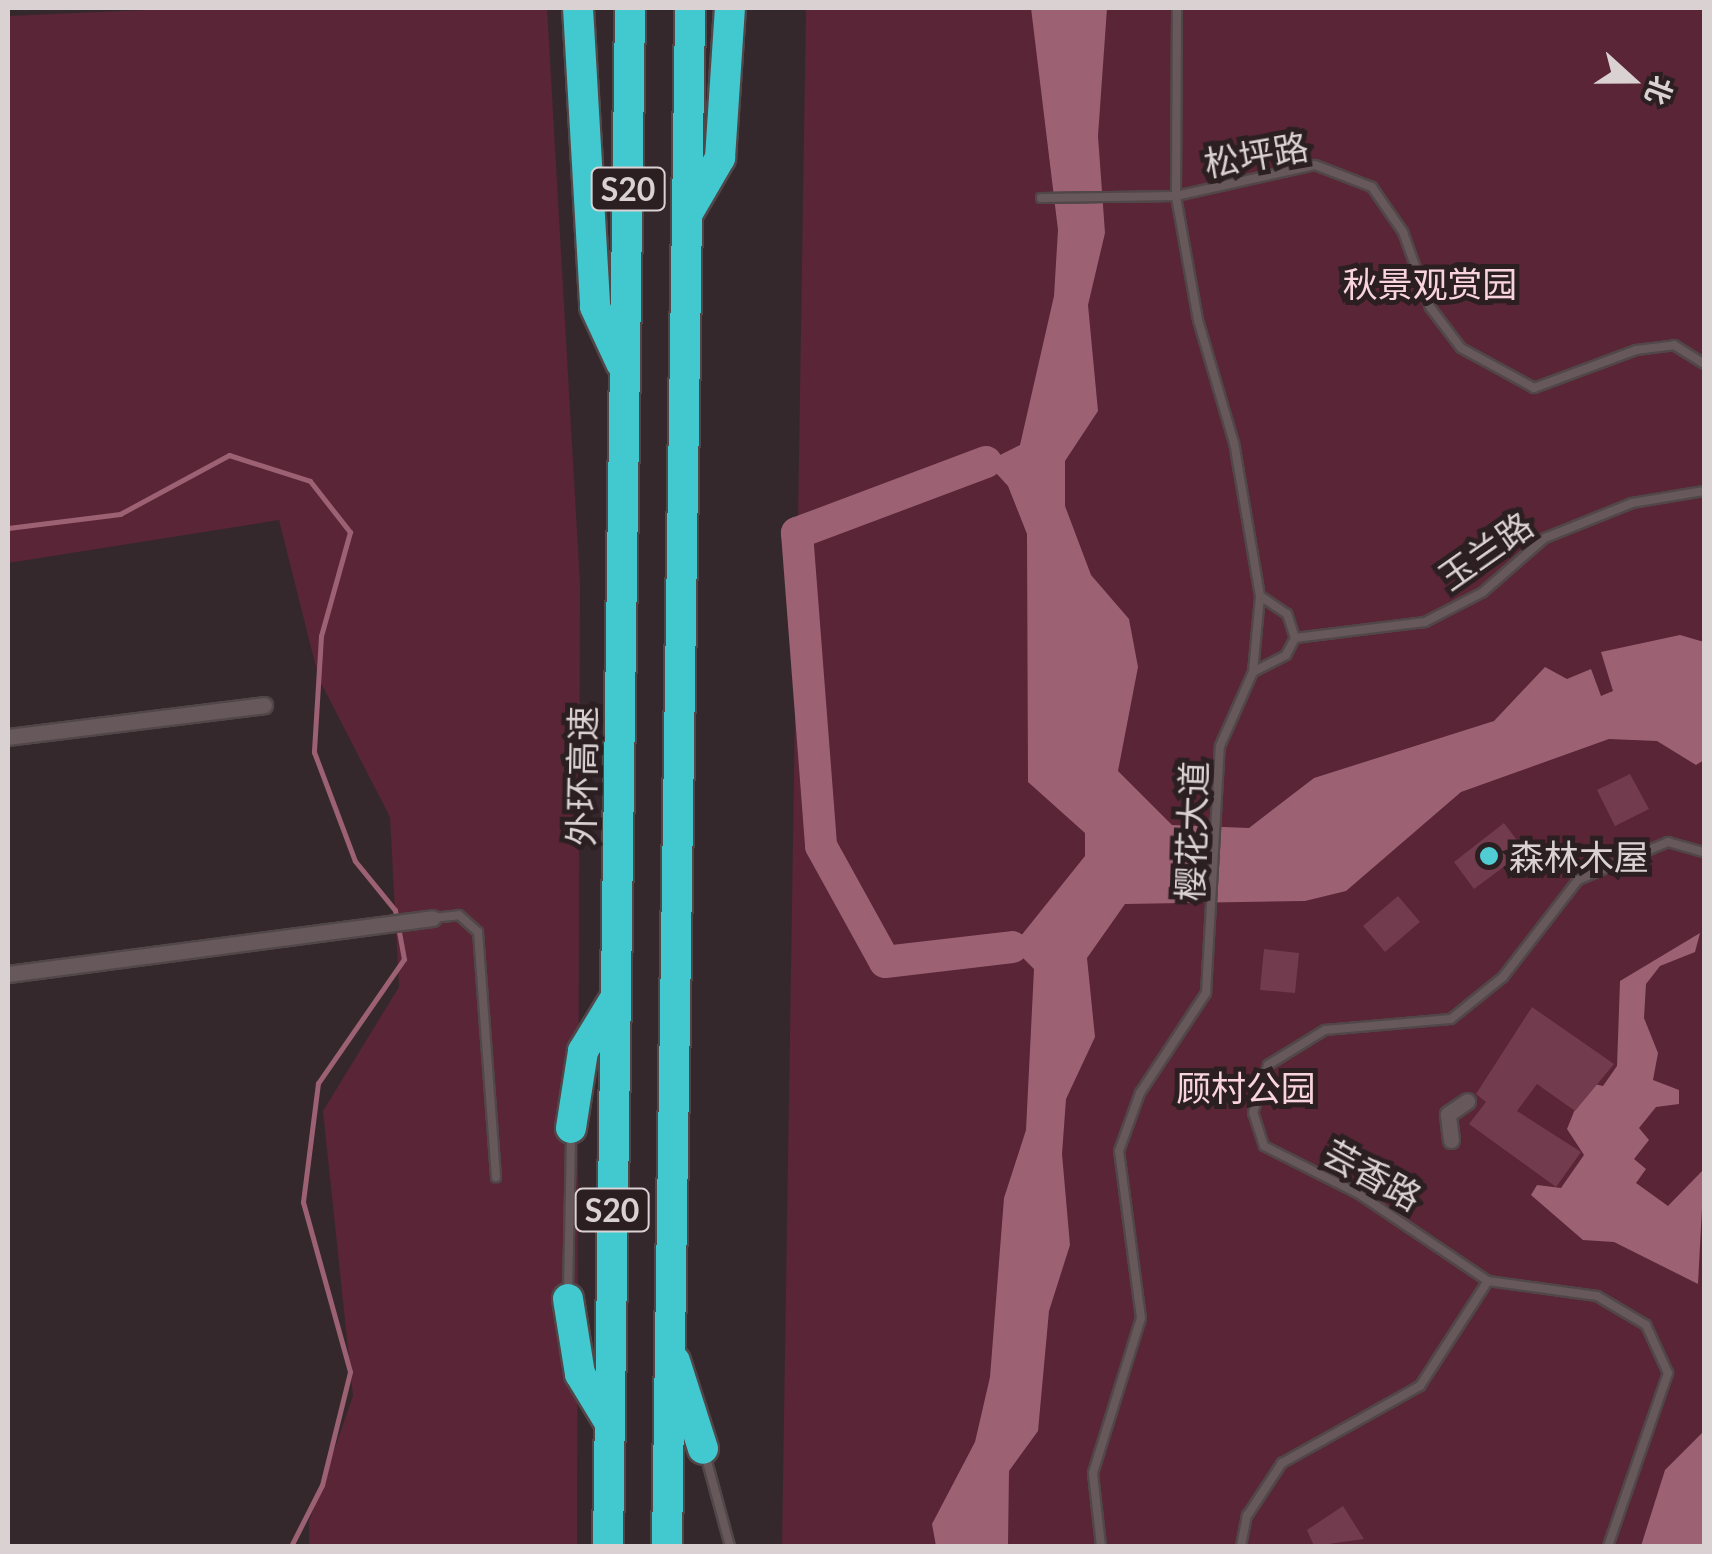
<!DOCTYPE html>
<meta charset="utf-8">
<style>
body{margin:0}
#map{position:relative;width:1712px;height:1554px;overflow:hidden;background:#35282c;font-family:Lato,"Noto Sans SC",sans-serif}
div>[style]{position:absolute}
.green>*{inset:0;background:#592537}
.water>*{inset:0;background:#9d6174}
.stream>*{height:5px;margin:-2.5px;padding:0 2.5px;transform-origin:2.5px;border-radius:2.5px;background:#9d6174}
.river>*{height:32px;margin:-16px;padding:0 16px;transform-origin:16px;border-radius:16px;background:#9d6174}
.building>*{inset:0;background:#733c4e}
.roads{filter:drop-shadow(2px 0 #514749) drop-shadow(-2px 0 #514749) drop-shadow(0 2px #514749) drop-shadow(0 -2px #514749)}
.service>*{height:8px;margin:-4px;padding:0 4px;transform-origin:4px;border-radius:4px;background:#67585c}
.minor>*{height:15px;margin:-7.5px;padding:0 7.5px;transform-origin:7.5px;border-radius:7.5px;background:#67585c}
.motorway>*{height:30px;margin:-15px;padding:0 15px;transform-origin:15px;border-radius:15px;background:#42c9d0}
.dots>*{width:28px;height:28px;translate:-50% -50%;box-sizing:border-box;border:5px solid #2b1f22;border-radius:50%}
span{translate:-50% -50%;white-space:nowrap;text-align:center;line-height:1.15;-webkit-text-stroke:10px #2b1f22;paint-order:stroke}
.shield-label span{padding:2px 8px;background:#2b1f22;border:2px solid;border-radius:8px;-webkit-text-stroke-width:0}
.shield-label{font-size:32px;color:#dad1d3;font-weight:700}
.street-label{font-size:35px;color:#dad1d3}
.park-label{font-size:35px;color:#f9d3de}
.poi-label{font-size:35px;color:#dad1d3}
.left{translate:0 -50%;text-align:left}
.frame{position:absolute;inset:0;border:10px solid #dad1d3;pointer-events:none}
.north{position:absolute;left:1582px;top:30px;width:100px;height:100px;-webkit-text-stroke:8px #2b1f22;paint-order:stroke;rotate:111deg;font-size:28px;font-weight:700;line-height:40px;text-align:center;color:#dad1d3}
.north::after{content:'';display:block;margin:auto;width:35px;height:45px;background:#dad1d3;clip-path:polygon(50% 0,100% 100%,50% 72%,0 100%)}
</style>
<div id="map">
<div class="green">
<i style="clip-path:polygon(192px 8px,547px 8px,580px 584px,577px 1546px,309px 1546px,309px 1522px,353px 1396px,323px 1111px,399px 987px,390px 817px,319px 679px,279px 520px,8px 563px,8px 16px)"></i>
<i style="clip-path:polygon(806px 8px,1704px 8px,1704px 1546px,782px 1546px)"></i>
</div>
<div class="water">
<i style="clip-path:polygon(1031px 8px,1107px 8px,1098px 136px,1105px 233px,1088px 305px,1098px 411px,1065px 461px,1065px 506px,1091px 575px,1129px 619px,1138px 667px,1118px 771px,1172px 825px,1249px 828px,1314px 778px,1494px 721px,1545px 667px,1567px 679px,1591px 669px,1601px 696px,1613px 691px,1601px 652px,1680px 635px,1704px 642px,1704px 760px,1696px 765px,1657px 741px,1609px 739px,1461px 792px,1346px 891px,1305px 901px,1125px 904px,1087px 958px,1095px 1037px,1066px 1099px,1062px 1154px,1070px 1245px,1049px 1311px,1038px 1431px,1009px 1471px,1008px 1546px,936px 1546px,932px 1524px,975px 1442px,990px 1377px,1004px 1198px,1026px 1130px,1034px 969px,1012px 947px,1085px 856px,1085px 833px,1028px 782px,1027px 534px,1008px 486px,986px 462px,1020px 445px,1054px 296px,1058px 230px)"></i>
<i style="clip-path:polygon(1700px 933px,1695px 952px,1660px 966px,1646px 984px,1644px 1018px,1658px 1053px,1653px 1080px,1679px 1090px,1679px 1104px,1656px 1107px,1639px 1128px,1649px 1140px,1634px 1159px,1646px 1169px,1636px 1183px,1668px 1206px,1704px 1169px,1698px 1284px,1614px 1242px,1583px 1240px,1531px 1195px,1537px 1185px,1561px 1188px,1584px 1155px,1567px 1129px,1586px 1082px,1603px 1086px,1617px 1066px,1620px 981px)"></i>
<i style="clip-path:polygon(1704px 1431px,1704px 1546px,1641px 1546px,1665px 1470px)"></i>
</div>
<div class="stream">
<i style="left:8px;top:528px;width:113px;rotate:-7.1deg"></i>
<i style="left:120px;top:514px;width:124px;rotate:-28.4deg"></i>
<i style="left:229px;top:455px;width:85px;rotate:17.8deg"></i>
<i style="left:310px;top:481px;width:65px;rotate:51.9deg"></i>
<i style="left:350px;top:532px;width:108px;rotate:105.6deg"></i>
<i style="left:321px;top:636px;width:116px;rotate:93.5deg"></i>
<i style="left:314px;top:752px;width:116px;rotate:69.4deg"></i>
<i style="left:355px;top:861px;width:63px;rotate:50.8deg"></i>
<i style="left:395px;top:910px;width:50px;rotate:79.6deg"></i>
<i style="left:404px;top:959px;width:151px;rotate:124.7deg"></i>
<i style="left:318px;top:1083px;width:120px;rotate:97.2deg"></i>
<i style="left:303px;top:1202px;width:176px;rotate:74.5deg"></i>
<i style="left:350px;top:1372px;width:116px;rotate:103.9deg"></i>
<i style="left:322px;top:1485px;width:68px;rotate:116.9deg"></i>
</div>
<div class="river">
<i style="left:986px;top:462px;width:202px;rotate:159.4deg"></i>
<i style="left:797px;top:533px;width:314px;rotate:85.6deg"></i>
<i style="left:821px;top:846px;width:132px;rotate:61.1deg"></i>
<i style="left:885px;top:962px;width:128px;rotate:-6.7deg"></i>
</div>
<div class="building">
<i style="clip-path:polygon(1630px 774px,1649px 809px,1615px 826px,1597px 790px)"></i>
<i style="clip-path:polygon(1504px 823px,1525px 851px,1474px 889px,1454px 862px)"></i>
<i style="clip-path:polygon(1398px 896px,1420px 922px,1385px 952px,1363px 926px)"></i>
<i style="clip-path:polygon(1264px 949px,1299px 953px,1295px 993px,1260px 990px)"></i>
<i style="clip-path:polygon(1532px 1007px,1614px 1064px,1575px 1111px,1537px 1084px,1517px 1111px,1581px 1152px,1556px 1187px,1469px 1124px,1486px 1102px,1476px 1094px)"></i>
<i style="clip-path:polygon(1343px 1506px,1364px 1539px,1314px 1546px,1307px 1530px)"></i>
</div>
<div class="roads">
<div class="service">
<i style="left:1041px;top:198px;width:135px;rotate:-0.8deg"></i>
<i style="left:1176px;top:196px;width:142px;rotate:-12.6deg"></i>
<i style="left:1315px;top:165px;width:61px;rotate:21.1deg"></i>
<i style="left:1372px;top:187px;width:55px;rotate:55.4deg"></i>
<i style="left:1403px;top:232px;width:80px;rotate:70.2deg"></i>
<i style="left:1430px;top:307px;width:51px;rotate:52.9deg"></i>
<i style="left:1461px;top:348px;width:83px;rotate:28.7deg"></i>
<i style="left:1534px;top:388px;width:109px;rotate:-20.4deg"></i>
<i style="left:1636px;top:350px;width:38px;rotate:-7deg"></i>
<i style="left:1674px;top:345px;width:36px;rotate:32deg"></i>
<i style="left:1295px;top:638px;width:131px;rotate:-7deg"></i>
<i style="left:1425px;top:622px;width:65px;rotate:-27.3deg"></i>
<i style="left:1483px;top:592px;width:82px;rotate:-41.1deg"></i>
<i style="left:1545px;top:538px;width:94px;rotate:-21.9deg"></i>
<i style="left:1632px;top:503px;width:73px;rotate:-9.5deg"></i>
<i style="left:1253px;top:672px;width:76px;rotate:-84.7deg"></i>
<i style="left:432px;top:918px;width:27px;rotate:-6deg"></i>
<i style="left:459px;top:915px;width:25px;rotate:42deg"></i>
<i style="left:478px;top:932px;width:246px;rotate:85.8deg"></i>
<i style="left:1488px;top:1281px;width:110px;rotate:7.8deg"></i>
<i style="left:1597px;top:1296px;width:57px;rotate:30.6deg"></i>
<i style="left:1646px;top:1325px;width:53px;rotate:65.4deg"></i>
<i style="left:1668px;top:1373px;width:183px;rotate:109.1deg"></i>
<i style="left:568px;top:1293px;width:161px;rotate:-88.9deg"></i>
<i style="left:705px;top:1454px;width:95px;rotate:74.8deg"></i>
<i style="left:1101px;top:1546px;width:73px;rotate:-96.3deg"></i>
<i style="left:1093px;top:1473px;width:162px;rotate:-72.8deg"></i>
<i style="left:1141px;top:1318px;width:168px;rotate:-97.5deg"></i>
<i style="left:1119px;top:1151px;width:62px;rotate:-70.1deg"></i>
<i style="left:1140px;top:1093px;width:120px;rotate:-56.6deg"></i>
<i style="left:1206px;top:993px;width:247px;rotate:-86.8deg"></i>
<i style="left:1220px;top:746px;width:81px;rotate:-66deg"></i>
<i style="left:1253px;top:672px;width:37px;rotate:-27deg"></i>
<i style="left:1286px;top:655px;width:19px;rotate:-62deg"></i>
<i style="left:1295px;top:638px;width:25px;rotate:-108deg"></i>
<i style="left:1287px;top:614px;width:32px;rotate:-146deg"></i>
<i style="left:1260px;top:596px;width:155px;rotate:-99.6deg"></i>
<i style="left:1234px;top:443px;width:128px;rotate:-106.3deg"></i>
<i style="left:1198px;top:320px;width:126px;rotate:-100.1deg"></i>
<i style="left:1176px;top:196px;width:188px;rotate:-89.7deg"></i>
<i style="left:1241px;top:1546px;width:31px;rotate:-79deg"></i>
<i style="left:1247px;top:1516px;width:64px;rotate:-56.6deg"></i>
<i style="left:1282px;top:1463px;width:158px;rotate:-29.2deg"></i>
<i style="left:1420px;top:1386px;width:125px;rotate:-57.1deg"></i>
<i style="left:1488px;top:1281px;width:156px;rotate:-146deg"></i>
<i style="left:1359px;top:1194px;width:106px;rotate:-153.2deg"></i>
<i style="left:1264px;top:1146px;width:35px;rotate:-108deg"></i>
<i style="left:1253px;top:1113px;width:50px;rotate:-72.6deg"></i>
<i style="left:1268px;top:1065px;width:67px;rotate:-31.6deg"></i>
<i style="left:1325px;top:1030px;width:126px;rotate:-5deg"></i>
<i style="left:1451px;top:1019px;width:67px;rotate:-38.9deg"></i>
<i style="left:1503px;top:977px;width:123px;rotate:-52.3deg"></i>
<i style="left:1578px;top:880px;width:98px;rotate:-22.9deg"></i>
<i style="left:1668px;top:842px;width:37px;rotate:16deg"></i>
</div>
<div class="minor">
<i style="left:8px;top:737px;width:258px;rotate:-7.1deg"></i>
<i style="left:8px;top:974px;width:428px;rotate:-7.5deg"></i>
<i style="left:1451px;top:1140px;width:26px;rotate:-97deg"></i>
<i style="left:1448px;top:1114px;width:23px;rotate:-34deg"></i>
</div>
<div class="motorway">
<i style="left:578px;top:8px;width:299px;rotate:86.7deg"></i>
<i style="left:595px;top:307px;width:62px;rotate:65.1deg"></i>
<i style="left:688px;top:213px;width:64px;rotate:-59.8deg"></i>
<i style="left:720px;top:158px;width:150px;rotate:-86.2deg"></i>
<i style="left:571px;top:1128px;width:78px;rotate:-81.1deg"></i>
<i style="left:583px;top:1051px;width:60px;rotate:-58.7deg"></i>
<i style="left:568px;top:1299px;width:76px;rotate:80.9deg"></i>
<i style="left:580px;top:1374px;width:54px;rotate:58.7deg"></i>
<i style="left:675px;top:1361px;width:92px;rotate:72.3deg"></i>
<i style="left:608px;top:1546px;width:1538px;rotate:-89.18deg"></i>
<i style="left:667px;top:1546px;width:1538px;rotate:-89.14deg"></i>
</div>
</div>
<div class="dots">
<i style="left:1489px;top:856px;background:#51ccd3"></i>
</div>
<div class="shield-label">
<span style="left:628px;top:189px">S20</span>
<span style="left:612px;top:1210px">S20</span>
</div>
<div class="street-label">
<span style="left:1256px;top:154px;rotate:-10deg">松坪路</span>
<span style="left:1485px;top:550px;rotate:-35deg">玉兰路</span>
<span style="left:581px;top:776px;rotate:-89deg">外环高速</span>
<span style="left:1191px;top:831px;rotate:-88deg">樱花大道</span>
<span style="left:1373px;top:1174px;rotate:29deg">芸香路</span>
</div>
<div class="park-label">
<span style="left:1430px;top:283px">秋景观赏园</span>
<span style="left:1246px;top:1087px">顾村公园</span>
</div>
<div class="poi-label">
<span class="left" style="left:1509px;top:856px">森林木屋</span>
</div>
<div class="frame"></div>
<div class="north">北</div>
</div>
